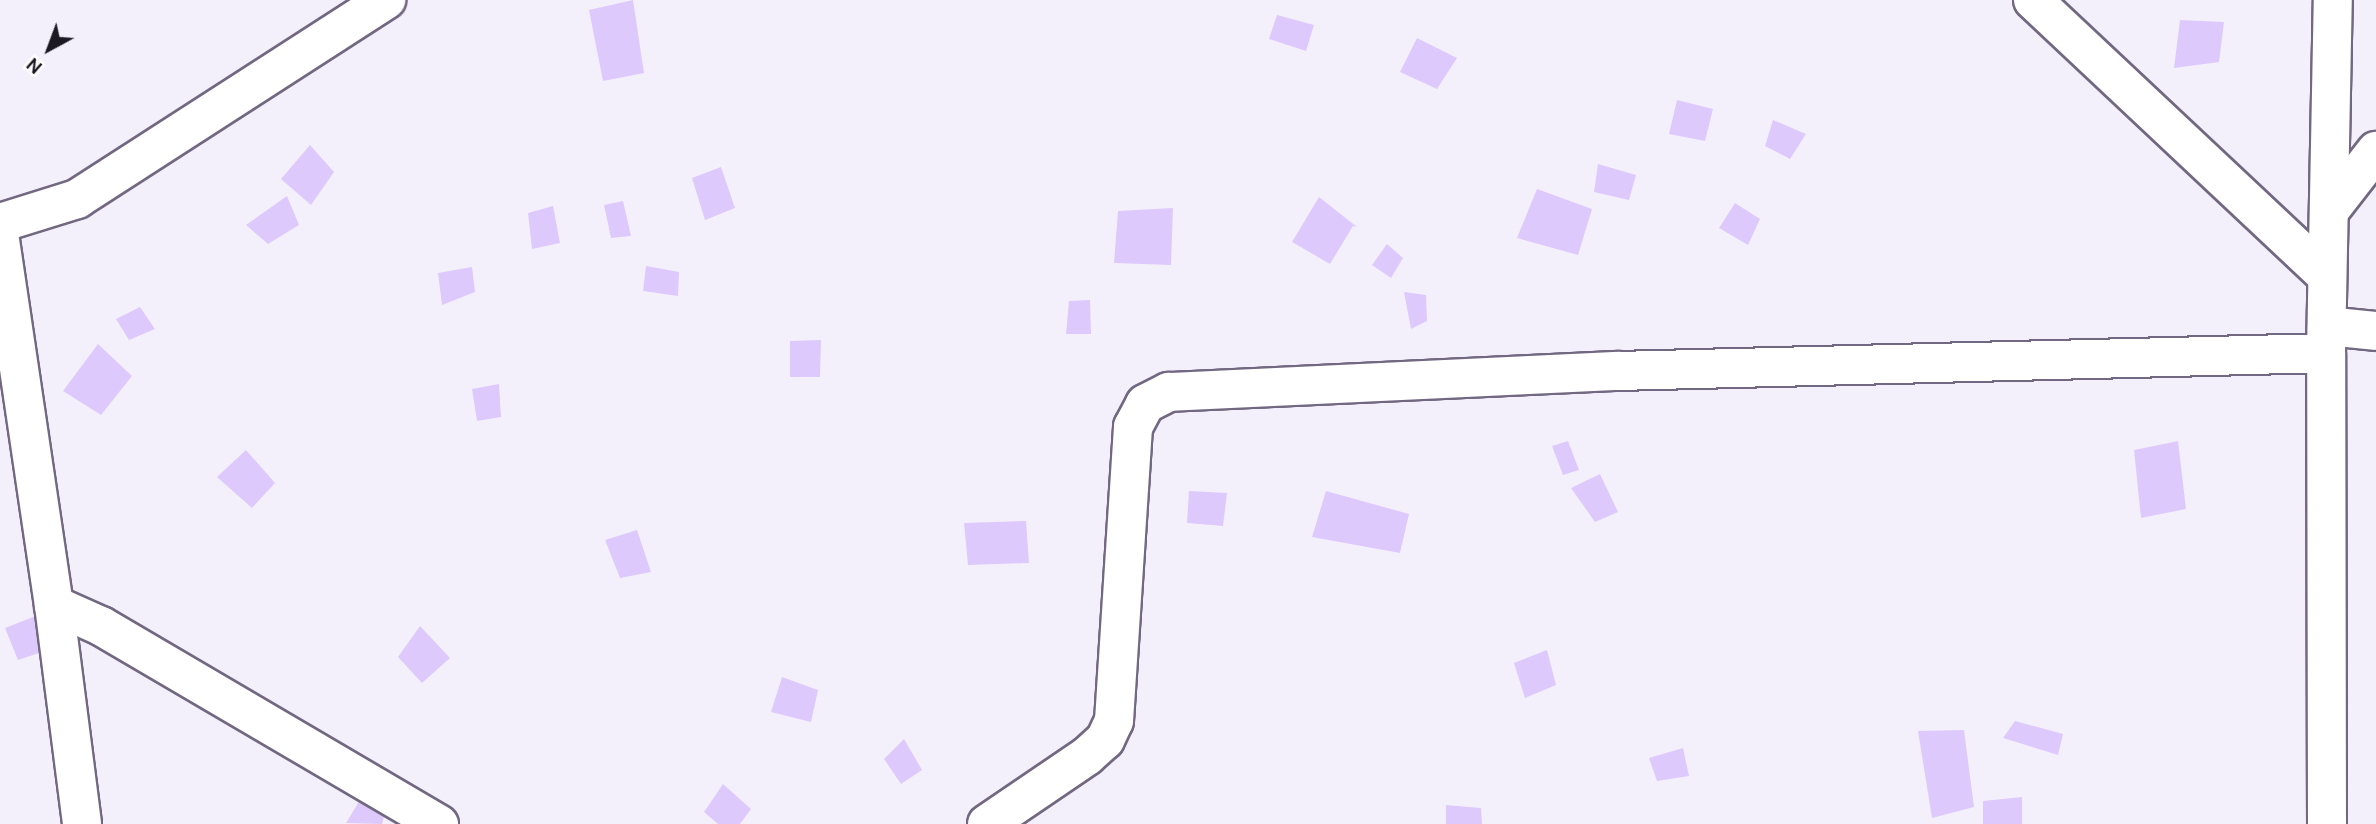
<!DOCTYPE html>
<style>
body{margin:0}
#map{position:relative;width:2376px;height:824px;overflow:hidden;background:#f4f0fb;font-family:Overpass,sans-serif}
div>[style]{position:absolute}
.building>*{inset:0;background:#dec9fc}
.roads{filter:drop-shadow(2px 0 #726881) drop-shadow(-2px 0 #726881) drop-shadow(0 2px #726881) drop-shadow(0 -2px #726881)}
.minor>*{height:38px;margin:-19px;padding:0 19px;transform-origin:19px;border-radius:19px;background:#fff}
span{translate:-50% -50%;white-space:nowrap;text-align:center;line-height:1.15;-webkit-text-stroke:7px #fff;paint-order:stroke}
.north{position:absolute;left:14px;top:14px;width:70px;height:70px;-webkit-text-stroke:5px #fff;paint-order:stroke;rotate:221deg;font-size:19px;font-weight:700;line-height:28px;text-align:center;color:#1d1923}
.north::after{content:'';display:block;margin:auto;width:24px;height:32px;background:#1d1923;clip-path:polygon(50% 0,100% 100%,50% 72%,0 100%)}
</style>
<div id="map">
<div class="building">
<i style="clip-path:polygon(633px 0,644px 73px,603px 81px,589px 10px)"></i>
<i style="clip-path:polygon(1277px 15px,1314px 25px,1306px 51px,1269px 39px)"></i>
<i style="clip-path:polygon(2180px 20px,2224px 22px,2219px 62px,2174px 68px)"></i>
<i style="clip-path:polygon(1417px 38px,1457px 58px,1437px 89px,1400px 72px)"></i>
<i style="clip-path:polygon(1677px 100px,1713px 109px,1705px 141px,1669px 134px)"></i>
<i style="clip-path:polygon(1773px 120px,1806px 134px,1790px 159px,1765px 146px)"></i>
<i style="clip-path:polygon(310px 145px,334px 172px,311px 205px,281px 179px)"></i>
<i style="clip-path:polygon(1598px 164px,1636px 175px,1629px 200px,1594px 192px)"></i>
<i style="clip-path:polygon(721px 167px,735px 208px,705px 220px,692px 178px)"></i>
<i style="clip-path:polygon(1537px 189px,1592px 209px,1578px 255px,1517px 238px)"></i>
<i style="clip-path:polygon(287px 196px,299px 225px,268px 244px,246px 225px)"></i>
<i style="clip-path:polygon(1319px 197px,1357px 227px,1353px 226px,1330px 264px,1292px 242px)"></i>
<i style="clip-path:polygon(623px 201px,631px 236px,611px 238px,604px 205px)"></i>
<i style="clip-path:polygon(1735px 203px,1760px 219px,1748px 245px,1719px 228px)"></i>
<i style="clip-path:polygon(553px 206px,560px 243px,532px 249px,528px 213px)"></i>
<i style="clip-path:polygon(1173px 208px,1171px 265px,1114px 263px,1118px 211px)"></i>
<i style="clip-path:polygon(1387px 244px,1403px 258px,1391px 278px,1372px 265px)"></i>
<i style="clip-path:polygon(646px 266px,679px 272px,678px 296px,643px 291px)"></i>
<i style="clip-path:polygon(472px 267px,475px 292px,442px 305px,438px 273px)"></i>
<i style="clip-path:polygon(1404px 292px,1426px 295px,1427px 321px,1411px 329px)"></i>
<i style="clip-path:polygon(1090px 300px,1091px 334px,1066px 334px,1069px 301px)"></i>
<i style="clip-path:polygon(140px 307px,155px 329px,129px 340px,116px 319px)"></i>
<i style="clip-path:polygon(821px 340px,820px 377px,790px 377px,790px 341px)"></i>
<i style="clip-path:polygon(98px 344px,132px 376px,101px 415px,63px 391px)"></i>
<i style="clip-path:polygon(499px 384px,501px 417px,477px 421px,472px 389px)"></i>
<i style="clip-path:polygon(1568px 441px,1579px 470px,1563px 475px,1552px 446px)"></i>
<i style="clip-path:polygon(2178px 441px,2186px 509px,2141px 518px,2134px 450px)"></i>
<i style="clip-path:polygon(246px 450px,275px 483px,252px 508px,217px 477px)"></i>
<i style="clip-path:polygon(1600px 474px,1618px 512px,1595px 522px,1571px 488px)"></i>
<i style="clip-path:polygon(1189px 491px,1227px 493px,1223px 526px,1187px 523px)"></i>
<i style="clip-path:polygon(1326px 491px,1409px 514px,1400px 553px,1312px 537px)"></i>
<i style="clip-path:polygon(1026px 521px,1029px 563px,968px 565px,964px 523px)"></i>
<i style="clip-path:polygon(637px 530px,651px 572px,620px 578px,605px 540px)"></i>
<i style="clip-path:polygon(38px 615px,54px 648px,18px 660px,5px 628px)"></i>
<i style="clip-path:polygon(420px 626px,450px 658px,422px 683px,398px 657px)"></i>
<i style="clip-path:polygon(1547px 650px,1556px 685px,1525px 698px,1514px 663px)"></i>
<i style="clip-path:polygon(782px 677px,818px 690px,811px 722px,771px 712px)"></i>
<i style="clip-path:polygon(2015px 721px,2063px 734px,2058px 755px,2003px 738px)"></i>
<i style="clip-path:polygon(1964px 730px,1974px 807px,1932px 818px,1918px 731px)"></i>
<i style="clip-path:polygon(904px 739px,922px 770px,901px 784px,884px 759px)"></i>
<i style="clip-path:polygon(1683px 748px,1689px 776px,1657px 781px,1649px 758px)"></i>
<i style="clip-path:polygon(723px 784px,751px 809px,740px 824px,718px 824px,704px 812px)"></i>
<i style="clip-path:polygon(2022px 797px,2022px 824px,1983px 824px,1983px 801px)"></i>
<i style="clip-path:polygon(360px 800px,385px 813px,382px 824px,346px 823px)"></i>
<i style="clip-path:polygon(1446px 805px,1481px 808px,1482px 824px,1446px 824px)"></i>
</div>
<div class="roads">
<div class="minor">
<i style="left:2033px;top:0;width:403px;rotate:43.2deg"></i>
<i style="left:2330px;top:210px;width:75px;rotate:-52.1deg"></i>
<i style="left:0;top:223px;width:81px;rotate:-17.3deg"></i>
<i style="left:77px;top:199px;width:368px;rotate:-32.8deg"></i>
<i style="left:0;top:240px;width:369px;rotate:81.6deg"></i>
<i style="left:54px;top:605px;width:51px;rotate:24.1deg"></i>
<i style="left:101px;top:626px;width:392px;rotate:30.4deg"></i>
<i style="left:2327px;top:326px;width:49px;rotate:5.8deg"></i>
<i style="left:54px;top:605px;width:221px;rotate:82.7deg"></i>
<i style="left:987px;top:824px;width:121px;rotate:-34.2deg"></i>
<i style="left:1087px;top:756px;width:24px;rotate:-42deg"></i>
<i style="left:1105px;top:740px;width:21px;rotate:-65deg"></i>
<i style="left:1114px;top:721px;width:295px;rotate:-86.3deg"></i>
<i style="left:1133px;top:427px;width:26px;rotate:-62deg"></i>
<i style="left:1145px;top:404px;width:27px;rotate:-27deg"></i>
<i style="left:1169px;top:392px;width:448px;rotate:-2.7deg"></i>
<i style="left:1617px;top:371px;width:709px;rotate:-1.45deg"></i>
<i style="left:2327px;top:824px;width:471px;rotate:-90.1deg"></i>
<i style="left:2326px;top:353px;width:353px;rotate:-88.9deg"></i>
</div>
</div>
<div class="north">N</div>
</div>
